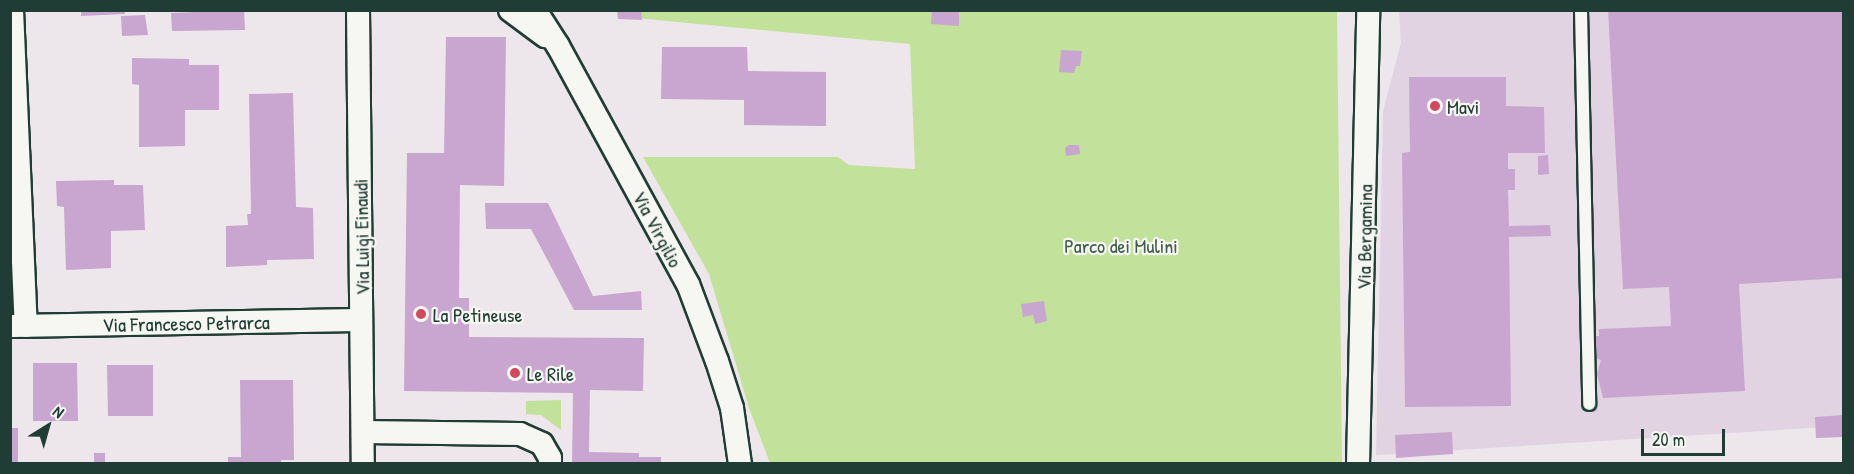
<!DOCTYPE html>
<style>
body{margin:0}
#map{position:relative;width:1854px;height:474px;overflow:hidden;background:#ede6eb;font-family:"Patrick Hand",sans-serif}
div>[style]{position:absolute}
.built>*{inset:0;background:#e2d3e3}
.green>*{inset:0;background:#c2e29b}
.building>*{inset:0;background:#c9a6cf}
.roads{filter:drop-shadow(2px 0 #1f3d34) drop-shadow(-2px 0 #1f3d34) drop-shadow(0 2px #1f3d34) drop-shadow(0 -2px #1f3d34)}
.service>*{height:12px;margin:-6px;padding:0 6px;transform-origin:6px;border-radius:6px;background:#f6f6f2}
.minor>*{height:22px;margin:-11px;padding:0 11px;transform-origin:11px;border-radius:11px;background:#f6f6f2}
.dots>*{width:16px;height:16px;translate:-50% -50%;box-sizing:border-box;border:3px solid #f6f6f2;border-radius:50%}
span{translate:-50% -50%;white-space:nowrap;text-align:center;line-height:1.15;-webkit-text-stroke:4.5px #f6f6f2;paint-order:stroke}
.poi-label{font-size:20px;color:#1f3d34}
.left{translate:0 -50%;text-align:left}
.street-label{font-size:20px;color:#1f3d34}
.park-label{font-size:20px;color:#405e49}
.frame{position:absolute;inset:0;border:12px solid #1f3d34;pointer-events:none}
.north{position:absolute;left:18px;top:396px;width:60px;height:60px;-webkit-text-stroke:4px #f6f6f2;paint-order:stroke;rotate:37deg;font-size:16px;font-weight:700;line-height:24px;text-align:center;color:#1f3d34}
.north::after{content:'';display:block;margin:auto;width:21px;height:27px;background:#1f3d34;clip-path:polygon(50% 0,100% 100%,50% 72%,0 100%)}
.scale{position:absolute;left:1641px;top:429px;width:84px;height:27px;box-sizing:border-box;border:3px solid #1f3d34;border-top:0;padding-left:8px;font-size:18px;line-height:21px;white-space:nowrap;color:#1f3d34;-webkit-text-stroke:4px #f6f6f2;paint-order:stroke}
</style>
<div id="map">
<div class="built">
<i style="clip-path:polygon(1399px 11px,1843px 11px,1843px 426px,1376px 455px,1383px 111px,1401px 43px)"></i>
</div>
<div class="green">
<i style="clip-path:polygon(636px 11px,1337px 11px,1342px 463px,770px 463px,749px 408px,709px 274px,643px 157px,838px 157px,849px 165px,915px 169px,910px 44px,636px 18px)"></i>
<i style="clip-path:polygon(561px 400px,561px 430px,541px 415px,526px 414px,526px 401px)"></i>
</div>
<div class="building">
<i style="clip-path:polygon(81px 10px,125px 10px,125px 14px,81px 16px)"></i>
<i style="clip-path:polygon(244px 10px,245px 30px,172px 31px,171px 13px)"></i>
<i style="clip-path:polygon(617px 10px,641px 10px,642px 20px,618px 19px)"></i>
<i style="clip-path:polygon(932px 10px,959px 10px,959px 26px,931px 24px)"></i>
<i style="clip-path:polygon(1608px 10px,1844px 10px,1844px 278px,1739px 284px,1745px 391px,1603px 398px,1597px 374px,1601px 360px,1596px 358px,1596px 336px,1599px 336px,1599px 329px,1671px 326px,1669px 287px,1623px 289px)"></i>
<i style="clip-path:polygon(145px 15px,148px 35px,122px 36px,121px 16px)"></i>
<i style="clip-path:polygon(446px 37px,506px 37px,504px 186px,460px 185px,459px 298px,469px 298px,469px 337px,644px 338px,643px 391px,590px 390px,589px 452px,639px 453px,639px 457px,661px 457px,661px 464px,572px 464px,573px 393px,404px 391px,407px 153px,444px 153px)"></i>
<i style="clip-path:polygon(662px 47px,747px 47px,748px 71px,826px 72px,826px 126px,744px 125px,744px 100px,661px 99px)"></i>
<i style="clip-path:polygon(1061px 50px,1082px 51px,1080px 66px,1076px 66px,1074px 73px,1059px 72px)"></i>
<i style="clip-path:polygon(132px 58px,189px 59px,189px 65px,219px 65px,219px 110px,185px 110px,185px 146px,139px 147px,139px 85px,132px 84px)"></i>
<i style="clip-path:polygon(1409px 77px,1506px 77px,1506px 106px,1544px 107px,1545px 153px,1508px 153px,1508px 169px,1515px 169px,1515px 190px,1508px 190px,1509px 226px,1550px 225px,1551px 236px,1509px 237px,1511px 406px,1405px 407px,1402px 153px,1410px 152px)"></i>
<i style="clip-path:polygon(293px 93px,296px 207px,313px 208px,314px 259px,267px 260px,267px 265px,226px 267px,226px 226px,248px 225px,247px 214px,251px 214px,249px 94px)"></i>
<i style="clip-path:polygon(1069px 145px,1079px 145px,1080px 154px,1066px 156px,1065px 148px)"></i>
<i style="clip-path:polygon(1548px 155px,1549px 174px,1538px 175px,1538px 156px)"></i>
<i style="clip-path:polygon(114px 180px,114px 185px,143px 185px,145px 230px,111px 231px,111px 268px,66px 270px,64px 207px,57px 206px,56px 181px)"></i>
<i style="clip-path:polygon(485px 203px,548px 203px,593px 296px,641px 291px,642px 310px,574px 310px,531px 229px,486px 229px)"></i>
<i style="clip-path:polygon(1044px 301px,1047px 321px,1035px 324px,1033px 315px,1023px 317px,1021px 304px)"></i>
<i style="clip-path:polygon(33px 363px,77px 363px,78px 421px,33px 421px)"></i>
<i style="clip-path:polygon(107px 365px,153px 365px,153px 416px,108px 416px)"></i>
<i style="clip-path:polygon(240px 380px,293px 380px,294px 460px,281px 460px,281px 464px,228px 464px,228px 457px,241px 457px)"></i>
<i style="clip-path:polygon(1843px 415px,1844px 437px,1816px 438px,1815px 417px)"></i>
<i style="clip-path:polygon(10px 428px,18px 428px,18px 464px,10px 464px)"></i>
<i style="clip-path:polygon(1452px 432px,1453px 454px,1396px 458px,1395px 435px)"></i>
<i style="clip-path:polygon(94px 453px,105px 453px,105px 464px,94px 464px)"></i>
</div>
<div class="roads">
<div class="service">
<i style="left:1581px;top:10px;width:394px;rotate:88.8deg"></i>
</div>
<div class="minor">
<i style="left:12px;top:10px;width:316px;rotate:87.5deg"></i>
<i style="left:358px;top:10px;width:454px;rotate:89.4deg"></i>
<i style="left:510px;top:10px;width:44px;rotate:36.6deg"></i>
<i style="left:535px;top:10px;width:43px;rotate:57.4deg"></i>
<i style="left:558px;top:46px;width:271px;rotate:61.4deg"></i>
<i style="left:688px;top:284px;width:82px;rotate:69.4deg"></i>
<i style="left:717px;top:361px;width:49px;rotate:72.3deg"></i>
<i style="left:732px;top:408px;width:57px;rotate:81.9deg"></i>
<i style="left:10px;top:326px;width:351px;rotate:-1deg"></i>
<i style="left:363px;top:432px;width:157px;rotate:0.7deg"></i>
<i style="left:520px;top:434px;width:24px;rotate:24deg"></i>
<i style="left:542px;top:444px;width:16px;rotate:60deg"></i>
<i style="left:550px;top:458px;width:6px;rotate:90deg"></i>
<i style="left:1358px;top:464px;width:454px;rotate:-88.7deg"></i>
</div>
</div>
<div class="dots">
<i style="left:1435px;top:106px;background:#d1495b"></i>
<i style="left:421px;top:314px;background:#d1495b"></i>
<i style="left:515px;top:373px;background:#d1495b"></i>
</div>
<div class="poi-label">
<span class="left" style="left:1447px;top:106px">Mavi</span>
<span class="left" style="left:433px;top:314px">La Petineuse</span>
<span class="left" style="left:527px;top:373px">Le Rile</span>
</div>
<div class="street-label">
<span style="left:658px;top:229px;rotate:62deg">Via Virgilio</span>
<span style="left:361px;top:237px;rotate:-91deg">Via Luigi Einaudi</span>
<span style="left:1364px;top:237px;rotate:-89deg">Via Bergamina</span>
<span style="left:186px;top:323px;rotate:-1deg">Via Francesco Petrarca</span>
</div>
<div class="park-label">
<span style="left:1121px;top:245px">Parco dei Mulini</span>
</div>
<div class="frame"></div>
<div class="north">N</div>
<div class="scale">20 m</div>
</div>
